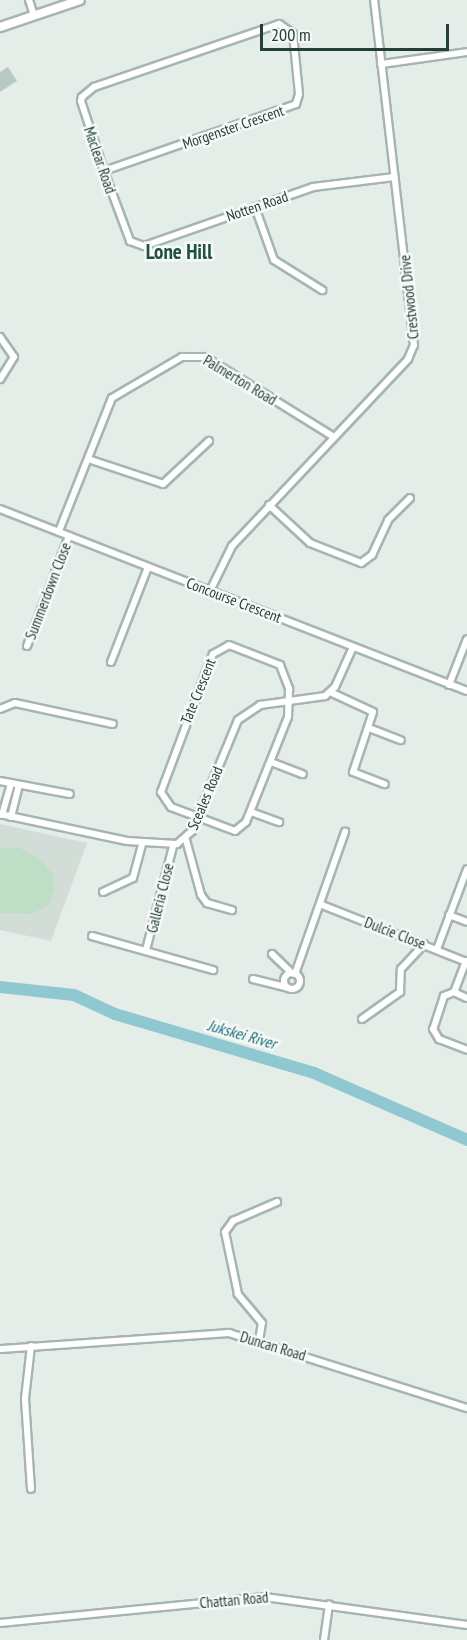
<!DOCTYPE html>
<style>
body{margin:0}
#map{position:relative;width:467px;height:1640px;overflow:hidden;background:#e5ede9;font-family:"PT Sans Narrow",sans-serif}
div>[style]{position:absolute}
.built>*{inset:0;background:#d3ddd8}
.green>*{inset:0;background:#bedec6}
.river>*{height:12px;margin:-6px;padding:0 6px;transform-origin:6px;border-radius:6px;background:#8fc8d0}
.building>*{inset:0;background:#bac8c2}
.roads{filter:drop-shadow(2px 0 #a7b5b0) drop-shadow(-2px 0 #a7b5b0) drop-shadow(0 2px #a7b5b0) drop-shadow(0 -2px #a7b5b0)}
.minor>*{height:6px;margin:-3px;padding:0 3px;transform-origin:3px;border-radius:3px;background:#fff}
.minor>.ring{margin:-3px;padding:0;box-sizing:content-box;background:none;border:6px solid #fff;border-radius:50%}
.tertiary>*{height:8px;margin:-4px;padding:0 4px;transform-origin:4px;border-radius:4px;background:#fff}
span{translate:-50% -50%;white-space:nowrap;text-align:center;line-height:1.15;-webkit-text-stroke:5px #f5faf7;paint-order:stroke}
.street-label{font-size:15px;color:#243f37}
.water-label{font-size:16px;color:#1f6d7a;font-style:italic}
.district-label{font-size:21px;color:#205144;font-weight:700}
.scale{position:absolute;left:260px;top:24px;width:189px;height:27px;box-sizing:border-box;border:3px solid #243f37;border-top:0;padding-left:8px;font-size:18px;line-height:21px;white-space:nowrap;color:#243f37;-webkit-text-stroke:4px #f5faf7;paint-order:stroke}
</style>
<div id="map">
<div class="built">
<i style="clip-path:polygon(0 824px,87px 843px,51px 941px,0 930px)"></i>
</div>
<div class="green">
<i style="clip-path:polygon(18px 847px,41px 859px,53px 875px,55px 889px,49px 905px,32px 914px,0 913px,0 849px)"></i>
</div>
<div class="river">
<i style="left:0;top:987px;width:74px;rotate:6.2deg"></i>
<i style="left:74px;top:995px;width:45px;rotate:24.9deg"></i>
<i style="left:115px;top:1014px;width:208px;rotate:16.5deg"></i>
<i style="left:314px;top:1073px;width:167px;rotate:23.6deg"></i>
</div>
<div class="building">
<i style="clip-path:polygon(8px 67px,17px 81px,0 92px,0 72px)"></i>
</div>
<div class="roads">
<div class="minor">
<i style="left:29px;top:0;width:16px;rotate:72deg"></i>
<i style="left:381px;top:64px;width:87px;rotate:-7.9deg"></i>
<i style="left:104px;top:171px;width:203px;rotate:-19.2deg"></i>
<i style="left:296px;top:104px;width:10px;rotate:-73deg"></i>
<i style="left:299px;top:94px;width:60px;rotate:-95.7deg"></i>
<i style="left:293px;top:34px;width:17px;rotate:-144deg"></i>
<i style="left:279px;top:24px;width:195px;rotate:161.2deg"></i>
<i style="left:94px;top:87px;width:16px;rotate:140deg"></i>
<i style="left:82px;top:97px;width:4px;rotate:104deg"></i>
<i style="left:81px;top:101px;width:74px;rotate:71.8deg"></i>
<i style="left:104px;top:171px;width:75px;rotate:69.6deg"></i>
<i style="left:130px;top:241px;width:15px;rotate:20deg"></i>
<i style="left:144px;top:246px;width:179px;rotate:-19.2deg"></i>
<i style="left:313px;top:187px;width:82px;rotate:-7deg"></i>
<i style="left:255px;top:207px;width:56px;rotate:70.3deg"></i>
<i style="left:274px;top:260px;width:57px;rotate:32deg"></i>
<i style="left:0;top:337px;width:24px;rotate:55deg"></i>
<i style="left:14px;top:357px;width:26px;rotate:122deg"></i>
<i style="left:88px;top:459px;width:79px;rotate:18.4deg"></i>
<i style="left:163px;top:484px;width:63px;rotate:-43.1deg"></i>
<i style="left:269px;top:505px;width:56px;rotate:42.8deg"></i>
<i style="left:310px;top:543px;width:55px;rotate:21.4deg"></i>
<i style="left:361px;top:563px;width:14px;rotate:-36deg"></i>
<i style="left:372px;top:555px;width:38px;rotate:-65deg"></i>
<i style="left:388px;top:520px;width:31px;rotate:-45deg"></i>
<i style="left:0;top:509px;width:501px;rotate:21.29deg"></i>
<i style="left:59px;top:531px;width:143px;rotate:-68.3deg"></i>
<i style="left:112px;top:398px;width:81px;rotate:-30.4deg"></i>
<i style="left:182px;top:357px;width:23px"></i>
<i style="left:205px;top:357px;width:152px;rotate:31.8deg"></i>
<i style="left:210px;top:591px;width:50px;rotate:-63.9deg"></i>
<i style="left:232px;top:546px;width:257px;rotate:-46.7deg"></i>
<i style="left:408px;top:359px;width:15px;rotate:-67deg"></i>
<i style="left:414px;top:345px;width:347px;rotate:-96.6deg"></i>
<i style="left:229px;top:645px;width:55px;rotate:21.4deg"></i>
<i style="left:280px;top:665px;width:26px;rotate:69deg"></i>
<i style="left:289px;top:689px;width:28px;rotate:92deg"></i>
<i style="left:288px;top:717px;width:113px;rotate:111.8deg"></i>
<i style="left:246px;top:822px;width:14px;rotate:141deg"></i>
<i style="left:235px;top:831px;width:68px;rotate:-159.4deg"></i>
<i style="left:171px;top:807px;width:18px;rotate:-124deg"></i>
<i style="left:161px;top:792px;width:147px;rotate:-69.4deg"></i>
<i style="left:213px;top:654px;width:18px;rotate:-29deg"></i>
<i style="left:27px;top:646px;width:118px;rotate:-69.1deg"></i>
<i style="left:111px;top:662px;width:102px;rotate:-68.7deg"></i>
<i style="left:449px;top:685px;width:49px;rotate:-68.6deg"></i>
<i style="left:330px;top:692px;width:47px;rotate:24.9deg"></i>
<i style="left:373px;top:712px;width:63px;rotate:108.4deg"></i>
<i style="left:353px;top:772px;width:34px;rotate:21deg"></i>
<i style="left:0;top:709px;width:16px;rotate:-22deg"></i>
<i style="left:15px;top:703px;width:100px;rotate:12.1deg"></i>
<i style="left:369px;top:728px;width:34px;rotate:21deg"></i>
<i style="left:271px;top:762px;width:34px;rotate:21deg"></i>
<i style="left:0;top:781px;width:71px;rotate:10.5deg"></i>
<i style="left:251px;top:812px;width:30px;rotate:20deg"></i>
<i style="left:0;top:814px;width:130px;rotate:12deg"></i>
<i style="left:127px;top:841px;width:50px;rotate:3.4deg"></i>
<i style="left:177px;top:844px;width:20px;rotate:-41deg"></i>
<i style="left:192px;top:831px;width:120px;rotate:-67.5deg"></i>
<i style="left:238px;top:720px;width:27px;rotate:-34deg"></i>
<i style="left:260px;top:705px;width:66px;rotate:-7.9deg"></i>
<i style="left:325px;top:696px;width:13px;rotate:-42deg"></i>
<i style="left:335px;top:687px;width:44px;rotate:-65.8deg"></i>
<i style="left:2px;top:815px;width:33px;rotate:-74deg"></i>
<i style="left:11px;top:817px;width:33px;rotate:-76deg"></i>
<i style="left:186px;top:840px;width:57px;rotate:74.7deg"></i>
<i style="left:201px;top:895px;width:10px;rotate:53deg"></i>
<i style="left:207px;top:903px;width:26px;rotate:16deg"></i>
<i style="left:103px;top:892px;width:33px;rotate:-25deg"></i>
<i style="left:133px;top:878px;width:35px;rotate:-75deg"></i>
<i style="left:322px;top:905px;width:156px;rotate:21.5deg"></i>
<i style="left:449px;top:915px;width:19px;rotate:21deg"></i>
<i style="left:92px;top:936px;width:126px;rotate:15.7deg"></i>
<i style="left:437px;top:949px;width:85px;rotate:-69.4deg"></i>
<i style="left:146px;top:950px;width:107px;rotate:-75.4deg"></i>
<i style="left:272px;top:954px;width:28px;rotate:44deg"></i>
<i style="left:466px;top:961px;width:33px;rotate:111deg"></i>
<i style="left:454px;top:992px;width:11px;rotate:158deg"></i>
<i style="left:444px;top:996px;width:35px;rotate:108deg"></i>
<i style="left:433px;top:1029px;width:12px;rotate:59deg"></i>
<i style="left:439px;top:1039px;width:30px;rotate:21deg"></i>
<i class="ring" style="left:284px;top:973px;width:10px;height:10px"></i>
<i style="left:295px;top:974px;width:151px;rotate:-70.6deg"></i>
<i style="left:253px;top:979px;width:34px;rotate:14deg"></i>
<i style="left:454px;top:992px;width:14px;rotate:25deg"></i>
<i style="left:362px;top:1019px;width:47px;rotate:-35.4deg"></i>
<i style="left:400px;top:992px;width:23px;rotate:-88deg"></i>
<i style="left:401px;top:969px;width:34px;rotate:-47deg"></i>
<i style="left:259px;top:1341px;width:18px;rotate:-81deg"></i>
<i style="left:262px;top:1323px;width:38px;rotate:-130deg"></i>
<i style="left:238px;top:1294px;width:63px;rotate:-101.8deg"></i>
<i style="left:225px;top:1232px;width:14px;rotate:-54deg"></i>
<i style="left:233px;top:1221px;width:48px;rotate:-23.4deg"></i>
<i style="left:31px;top:1346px;width:53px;rotate:96.5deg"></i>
<i style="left:25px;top:1399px;width:90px;rotate:86.2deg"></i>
<i style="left:0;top:1349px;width:230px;rotate:-4deg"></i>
<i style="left:229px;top:1333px;width:250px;rotate:17.5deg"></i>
<i style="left:0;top:1623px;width:266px;rotate:-5.6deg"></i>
<i style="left:265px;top:1597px;width:204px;rotate:7.9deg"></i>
<i style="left:324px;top:1640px;width:36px;rotate:-82deg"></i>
</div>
<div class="tertiary">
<i style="left:0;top:27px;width:84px;rotate:-18.6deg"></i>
</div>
</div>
<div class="street-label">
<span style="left:233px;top:127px;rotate:-19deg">Morgenster Crescent</span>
<span style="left:100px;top:160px;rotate:71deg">Maclear Road</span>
<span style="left:257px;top:206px;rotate:-19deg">Notten Road</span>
<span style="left:409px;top:297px;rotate:-96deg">Crestwood Drive</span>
<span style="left:240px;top:380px;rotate:31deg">Palmerton Road</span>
<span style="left:48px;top:591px;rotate:-69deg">Summerdown Close</span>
<span style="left:234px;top:600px;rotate:21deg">Concourse Crescent</span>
<span style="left:198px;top:691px;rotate:-68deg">Tate Crescent</span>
<span style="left:205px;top:798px;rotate:-67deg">Sceales Road</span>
<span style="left:160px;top:898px;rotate:-76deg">Galleria Close</span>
<span style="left:395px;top:933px;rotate:21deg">Dulcie Close</span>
<span style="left:273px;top:1346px;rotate:17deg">Duncan Road</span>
<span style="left:234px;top:1600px;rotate:-5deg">Chattan Road</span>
</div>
<div class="water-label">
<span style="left:242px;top:1034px;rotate:16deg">Jukskei River</span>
</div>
<div class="district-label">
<span style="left:179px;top:252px">Lone Hill</span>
</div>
<div class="scale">200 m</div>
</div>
